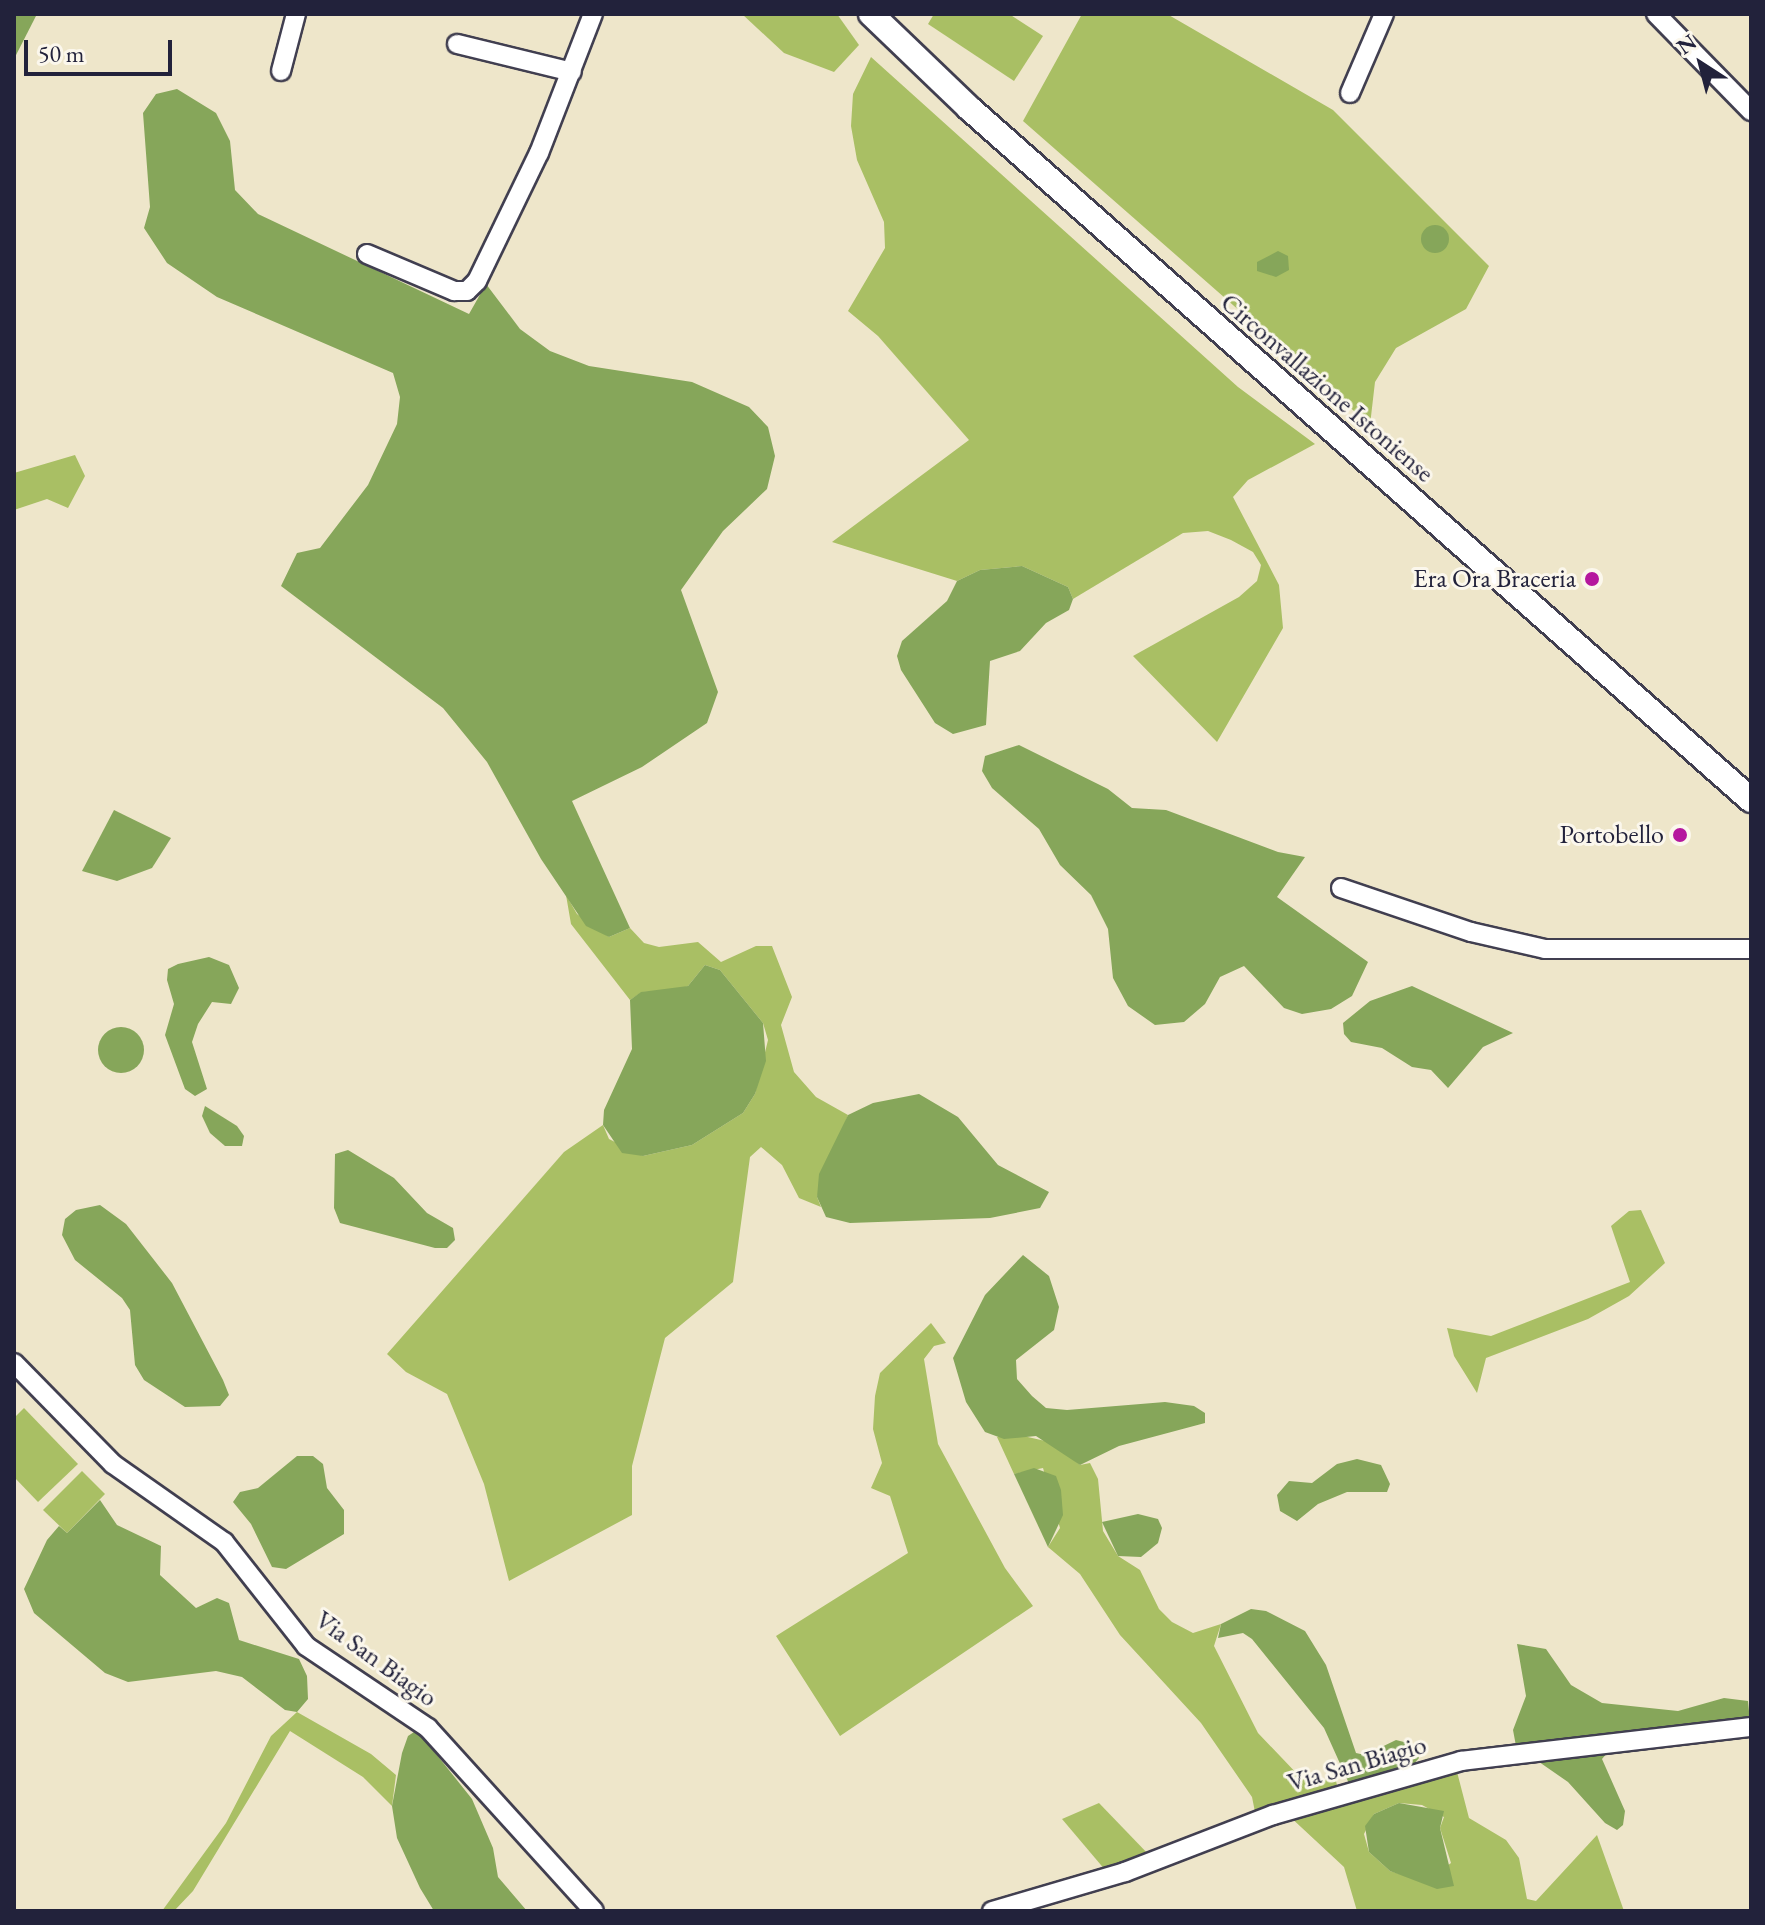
<!DOCTYPE html>
<style>
body{margin:0}
#map{position:relative;width:1765px;height:1925px;overflow:hidden;background:#eee6ca;font-family:"EB Garamond",serif}
div>[style]{position:absolute}
.green>*{inset:0;background:#a9bf64}
.forest>*{inset:0;background:#86a65a}
.round{border-radius:50%}
.roads{filter:drop-shadow(2px 0 #413f50) drop-shadow(-2px 0 #413f50) drop-shadow(0 2px #413f50) drop-shadow(0 -2px #413f50)}
.minor>*{height:18px;margin:-9px;padding:0 9px;transform-origin:9px;border-radius:9px;background:#fff}
.secondary>*{height:24px;margin:-12px;padding:0 12px;transform-origin:12px;border-radius:12px;background:#fff}
.dots>*{width:22px;height:22px;translate:-50% -50%;box-sizing:border-box;border:4px solid #fbf7ec;border-radius:50%}
span{translate:-50% -50%;white-space:nowrap;text-align:center;line-height:1.15;-webkit-text-stroke:6px #fbf7ec;paint-order:stroke}
.street-label{font-size:26px;color:#22223b}
.poi-label{font-size:26px;color:#22223b}
.right{translate:-100% -50%;text-align:right}
.frame{position:absolute;inset:0;border:16px solid #22223b;pointer-events:none}
.north{position:absolute;left:1661px;top:24px;width:80px;height:80px;-webkit-text-stroke:6px #fbf7ec;paint-order:stroke;rotate:324deg;font-size:22px;font-weight:700;line-height:32px;text-align:center;color:#22223b}
.north::after{content:'';display:block;margin:auto;width:28px;height:36px;background:#22223b;clip-path:polygon(50% 0,100% 100%,50% 72%,0 100%)}
.scale{position:absolute;left:24px;top:40px;width:148px;height:36px;box-sizing:border-box;border:4px solid #22223b;border-top:0;padding-left:10px;font-size:24px;line-height:28px;white-space:nowrap;color:#22223b;-webkit-text-stroke:6px #fbf7ec;paint-order:stroke}
</style>
<div id="map">
<div class="green">
<i style="clip-path:polygon(742px 14px,837px 14px,859px 45px,834px 72px,784px 53px)"></i>
<i style="clip-path:polygon(934px 14px,1009px 14px,1043px 36px,1014px 81px,928px 24px)"></i>
<i style="clip-path:polygon(1082px 14px,1167px 14px,1333px 110px,1489px 266px,1466px 309px,1396px 348px,1375px 382px,1370px 425px,1023px 121px)"></i>
<i style="clip-path:polygon(871px 57px,1238px 387px,1315px 444px,1248px 480px,1233px 497px,1279px 585px,1283px 628px,1217px 742px,1133px 656px,1239px 597px,1257px 581px,1261px 565px,1253px 552px,1231px 540px,1208px 531px,1183px 533px,1073px 599px,1068px 587px,1022px 566px,980px 570px,957px 581px,832px 542px,969px 440px,878px 336px,848px 311px,885px 248px,884px 222px,857px 160px,851px 126px,853px 94px)"></i>
<i style="clip-path:polygon(75px 455px,85px 476px,68px 508px,47px 499px,14px 510px,14px 473px)"></i>
<i style="clip-path:polygon(566px 895px,577px 914px,609px 937px,630px 928px,644px 943px,659px 947px,698px 942px,721px 962px,756px 946px,772px 946px,792px 997px,781px 1025px,794px 1072px,816px 1097px,848px 1115px,817px 1197px,821px 1207px,799px 1198px,782px 1165px,761px 1147px,750px 1157px,733px 1282px,665px 1338px,632px 1466px,632px 1515px,509px 1581px,484px 1484px,447px 1394px,406px 1372px,387px 1354px,564px 1152px,603px 1125px,609px 1139px,643px 1156px,692px 1145px,743px 1113px,755px 1094px,768px 1040px,763px 1023px,720px 970px,705px 965px,688px 986px,675px 991px,642px 992px,630px 1000px,571px 924px)"></i>
<i style="clip-path:polygon(1641px 1210px,1665px 1263px,1629px 1296px,1588px 1319px,1486px 1358px,1477px 1393px,1454px 1356px,1447px 1328px,1491px 1336px,1630px 1282px,1611px 1226px,1629px 1211px)"></i>
<i style="clip-path:polygon(931px 1323px,946px 1343px,934px 1346px,924px 1359px,938px 1444px,1005px 1568px,1033px 1606px,840px 1736px,776px 1636px,908px 1553px,890px 1496px,871px 1488px,882px 1463px,873px 1429px,875px 1396px,880px 1373px)"></i>
<i style="clip-path:polygon(24px 1408px,78px 1464px,38px 1502px,14px 1477px,14px 1418px)"></i>
<i style="clip-path:polygon(1019px 1435px,1054px 1443px,1080px 1465px,1090px 1463px,1098px 1479px,1103px 1531px,1118px 1556px,1140px 1570px,1159px 1609px,1172px 1622px,1193px 1633px,1221px 1624px,1214px 1646px,1258px 1733px,1301px 1778px,1317px 1783px,1335px 1776px,1338px 1790px,1255px 1812px,1252px 1797px,1201px 1723px,1120px 1635px,1080px 1574px,1048px 1547px,1060px 1528px,1043px 1468px,1014px 1474px,997px 1437px)"></i>
<i style="clip-path:polygon(82px 1471px,105px 1494px,67px 1533px,43px 1510px)"></i>
<i style="clip-path:polygon(297px 1712px,371px 1754px,396px 1775px,392px 1806px,363px 1777px,290px 1731px,193px 1891px,174px 1911px,162px 1911px,226px 1823px,271px 1736px)"></i>
<i style="clip-path:polygon(evenodd,1456px 1768px,1469px 1818px,1506px 1840px,1519px 1858px,1527px 1899px,1536px 1901px,1597px 1835px,1624px 1911px,1357px 1911px,1344px 1867px,1287px 1814px,1456px 1768px,1399px 1803px,1422px 1805px,1444px 1817px,1440px 1828px,1451px 1863px,1425px 1882px,1390px 1871px,1369px 1852px,1364px 1834px,1374px 1814px,1399px 1803px)"></i>
<i style="clip-path:polygon(1099px 1803px,1151px 1857px,1106px 1871px,1062px 1819px)"></i>
</div>
<div class="forest">
<i style="clip-path:polygon(14px 14px,37px 14px,14px 59px)"></i>
<i style="clip-path:polygon(177px 89px,216px 113px,230px 141px,235px 190px,258px 214px,469px 314px,486px 284px,520px 329px,550px 351px,589px 366px,692px 382px,749px 407px,768px 427px,775px 456px,767px 489px,723px 531px,681px 590px,718px 692px,707px 723px,642px 767px,572px 801px,630px 928px,609px 937px,586px 926px,541px 859px,487px 762px,443px 708px,281px 586px,297px 553px,320px 548px,368px 485px,397px 424px,400px 397px,393px 373px,217px 297px,167px 263px,144px 228px,150px 207px,143px 113px,156px 94px)"></i>
<i class="round" style="left:1421px;top:225px;width:28px;height:28px"></i>
<i style="clip-path:polygon(1278px 251px,1288px 256px,1289px 270px,1276px 277px,1257px 271px,1257px 262px)"></i>
<i style="clip-path:polygon(1022px 566px,1068px 587px,1073px 599px,1069px 610px,1046px 623px,1020px 651px,990px 661px,986px 725px,953px 734px,935px 723px,901px 670px,897px 656px,902px 641px,947px 601px,957px 581px,980px 570px)"></i>
<i style="clip-path:polygon(1019px 745px,1108px 789px,1132px 808px,1166px 810px,1278px 852px,1305px 857px,1277px 897px,1368px 962px,1352px 996px,1331px 1009px,1302px 1014px,1284px 1008px,1244px 966px,1220px 977px,1205px 1004px,1184px 1022px,1155px 1025px,1128px 1006px,1113px 978px,1108px 929px,1091px 895px,1060px 865px,1039px 829px,992px 788px,982px 771px,985px 756px)"></i>
<i style="clip-path:polygon(114px 810px,171px 838px,152px 868px,117px 881px,82px 871px)"></i>
<i style="clip-path:polygon(209px 957px,229px 965px,239px 988px,231px 1004px,212px 1002px,198px 1024px,192px 1042px,207px 1089px,195px 1096px,185px 1089px,165px 1035px,174px 1004px,167px 980px,168px 969px,178px 964px)"></i>
<i style="clip-path:polygon(705px 965px,720px 970px,763px 1023px,766px 1061px,755px 1094px,743px 1113px,692px 1145px,643px 1156px,622px 1153px,603px 1125px,604px 1110px,632px 1049px,630px 1000px,641px 992px,688px 986px)"></i>
<i style="clip-path:polygon(1412px 986px,1513px 1033px,1483px 1047px,1448px 1088px,1431px 1070px,1412px 1067px,1382px 1048px,1351px 1042px,1344px 1034px,1343px 1023px,1370px 1001px)"></i>
<i class="round" style="left:98px;top:1027px;width:46px;height:46px"></i>
<i style="clip-path:polygon(919px 1094px,958px 1117px,998px 1165px,1049px 1192px,1040px 1208px,990px 1218px,850px 1223px,826px 1217px,817px 1197px,819px 1174px,848px 1115px,873px 1103px)"></i>
<i style="clip-path:polygon(205px 1106px,237px 1126px,244px 1136px,242px 1146px,225px 1146px,210px 1133px,202px 1116px)"></i>
<i style="clip-path:polygon(348px 1150px,394px 1178px,427px 1213px,453px 1228px,455px 1240px,447px 1248px,435px 1248px,340px 1223px,334px 1208px,335px 1154px)"></i>
<i style="clip-path:polygon(100px 1205px,126px 1224px,172px 1283px,223px 1380px,229px 1395px,220px 1406px,185px 1407px,144px 1380px,135px 1365px,130px 1310px,122px 1298px,75px 1260px,62px 1235px,65px 1219px,76px 1210px)"></i>
<i style="clip-path:polygon(1023px 1255px,1049px 1276px,1059px 1307px,1054px 1330px,1016px 1360px,1017px 1379px,1032px 1396px,1046px 1408px,1067px 1410px,1165px 1402px,1194px 1406px,1205px 1413px,1205px 1423px,1119px 1446px,1080px 1465px,1036px 1436px,1004px 1439px,985px 1432px,966px 1402px,953px 1358px,985px 1295px)"></i>
<i style="clip-path:polygon(297px 1456px,313px 1456px,323px 1464px,327px 1488px,344px 1510px,344px 1534px,286px 1569px,272px 1567px,251px 1524px,233px 1502px,240px 1492px,258px 1488px)"></i>
<i style="clip-path:polygon(1357px 1459px,1381px 1465px,1390px 1484px,1387px 1492px,1347px 1492px,1318px 1504px,1297px 1521px,1280px 1511px,1277px 1495px,1289px 1481px,1312px 1483px,1337px 1464px)"></i>
<i style="clip-path:polygon(1034px 1468px,1056px 1476px,1061px 1490px,1063px 1515px,1048px 1547px,1014px 1474px)"></i>
<i style="clip-path:polygon(100px 1500px,117px 1525px,161px 1546px,160px 1575px,196px 1608px,217px 1598px,229px 1603px,239px 1640px,299px 1659px,307px 1676px,308px 1699px,297px 1712px,285px 1710px,242px 1677px,216px 1671px,128px 1682px,105px 1673px,34px 1613px,24px 1589px,47px 1540px,59px 1526px,67px 1533px)"></i>
<i style="clip-path:polygon(1138px 1514px,1158px 1519px,1162px 1528px,1158px 1543px,1141px 1557px,1118px 1556px,1102px 1522px)"></i>
<i style="clip-path:polygon(1251px 1609px,1266px 1611px,1305px 1631px,1326px 1665px,1356px 1753px,1365px 1755px,1396px 1740px,1416px 1745px,1419px 1758px,1406px 1773px,1351px 1788px,1324px 1728px,1252px 1639px,1243px 1633px,1218px 1638px,1221px 1624px)"></i>
<i style="clip-path:polygon(1517px 1644px,1546px 1649px,1571px 1685px,1602px 1703px,1678px 1711px,1724px 1698px,1748px 1701px,1751px 1731px,1608px 1752px,1602px 1759px,1625px 1811px,1623px 1825px,1617px 1830px,1605px 1823px,1568px 1782px,1516px 1746px,1513px 1730px,1526px 1696px)"></i>
<i style="clip-path:polygon(417px 1730px,472px 1799px,493px 1848px,498px 1877px,527px 1911px,434px 1911px,420px 1888px,397px 1838px,392px 1806px,402px 1753px,408px 1736px)"></i>
<i style="clip-path:polygon(1399px 1803px,1444px 1811px,1440px 1828px,1454px 1886px,1437px 1889px,1390px 1871px,1369px 1852px,1365px 1826px,1374px 1814px)"></i>
</div>
<div class="roads">
<div class="minor">
<i style="left:1656px;top:14px;width:136px;rotate:45.6deg"></i>
<i style="left:457px;top:44px;width:118px;rotate:13.7deg"></i>
<i style="left:281px;top:71px;width:59px;rotate:-75.3deg"></i>
<i style="left:1350px;top:93px;width:86px;rotate:-66.7deg"></i>
<i style="left:367px;top:254px;width:95px;rotate:23deg"></i>
<i style="left:454px;top:291px;width:13px"></i>
<i style="left:467px;top:291px;width:14px;rotate:-45deg"></i>
<i style="left:477px;top:281px;width:142px;rotate:-64.2deg"></i>
<i style="left:539px;top:153px;width:149px;rotate:-68.8deg"></i>
<i style="left:1341px;top:888px;width:137px;rotate:18.7deg"></i>
<i style="left:1471px;top:932px;width:76px;rotate:12.9deg"></i>
<i style="left:1545px;top:949px;width:206px"></i>
<i style="left:14px;top:1363px;width:141px;rotate:45.6deg"></i>
<i style="left:113px;top:1464px;width:136px;rotate:35.1deg"></i>
<i style="left:224px;top:1542px;width:132px;rotate:51.7deg"></i>
<i style="left:306px;top:1646px;width:147px;rotate:33.9deg"></i>
<i style="left:428px;top:1728px;width:247px;rotate:47.8deg"></i>
<i style="left:992px;top:1911px;width:139px;rotate:-16.3deg"></i>
<i style="left:1125px;top:1872px;width:159px;rotate:-21.1deg"></i>
<i style="left:1273px;top:1815px;width:196px;rotate:-16deg"></i>
<i style="left:1461px;top:1761px;width:292px;rotate:-6.7deg"></i>
</div>
<div class="secondary">
<i style="left:871px;top:14px;width:136px;rotate:43.8deg"></i>
<i style="left:969px;top:108px;width:1044px;rotate:41.51deg"></i>
</div>
</div>
<div class="dots">
<i style="left:1592px;top:579px;background:#b5179e"></i>
<i style="left:1680px;top:835px;background:#b5179e"></i>
</div>
<div class="street-label">
<span style="left:1327px;top:388px;rotate:41deg">Circonvallazione Istoniense</span>
<span style="left:376px;top:1659px;rotate:36deg">Via San Biagio</span>
<span style="left:1357px;top:1764px;rotate:-16deg">Via San Biagio</span>
</div>
<div class="poi-label">
<span class="right" style="left:1576px;top:579px">Era Ora Braceria</span>
<span class="right" style="left:1664px;top:835px">Portobello</span>
</div>
<div class="frame"></div>
<div class="north">N</div>
<div class="scale">50 m</div>
</div>
